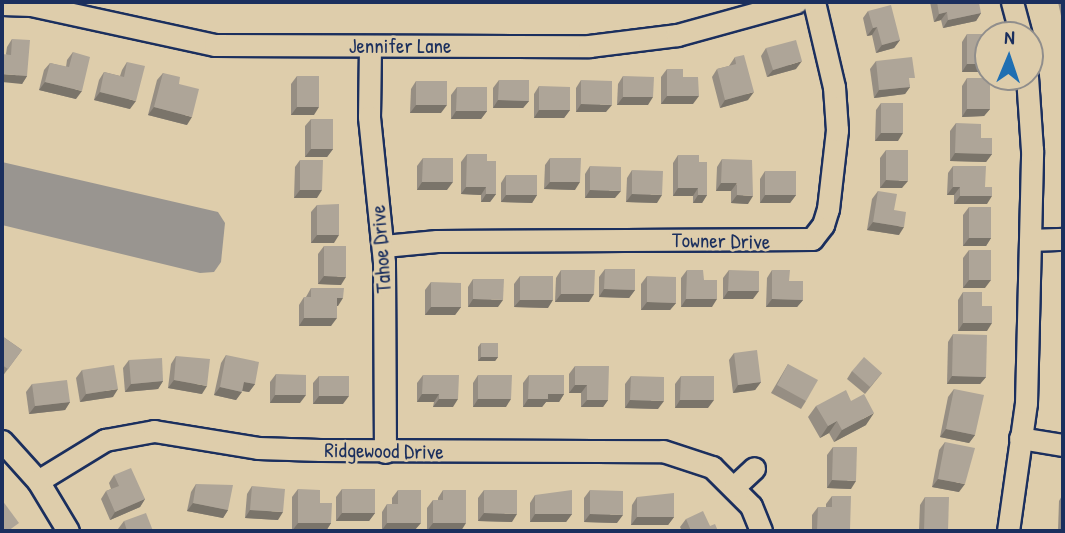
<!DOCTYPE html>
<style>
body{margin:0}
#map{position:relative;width:1065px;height:533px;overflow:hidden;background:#decdab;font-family:"Patrick Hand",sans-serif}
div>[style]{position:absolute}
.water>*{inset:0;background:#999590}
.roads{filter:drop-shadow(2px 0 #1b2f5e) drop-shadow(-2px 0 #1b2f5e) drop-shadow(0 2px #1b2f5e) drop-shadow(0 -2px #1b2f5e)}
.minor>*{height:21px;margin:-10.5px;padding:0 10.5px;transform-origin:10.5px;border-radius:10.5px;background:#decdab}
.wall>*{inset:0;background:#968e83}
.shaded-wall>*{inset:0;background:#7a746a}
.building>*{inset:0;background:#aea598}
span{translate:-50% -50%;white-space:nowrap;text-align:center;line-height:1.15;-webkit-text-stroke:5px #decdab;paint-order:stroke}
.street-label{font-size:21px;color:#1b2f5e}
.frame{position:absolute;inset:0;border:4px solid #1b2f5e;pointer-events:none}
.north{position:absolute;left:974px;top:21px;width:70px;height:70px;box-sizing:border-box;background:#decdab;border:2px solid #908e8c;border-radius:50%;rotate:2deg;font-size:19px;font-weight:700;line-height:28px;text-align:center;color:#1b2f5e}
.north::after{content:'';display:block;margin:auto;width:24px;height:32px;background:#1f6fb2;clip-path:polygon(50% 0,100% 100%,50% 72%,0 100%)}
</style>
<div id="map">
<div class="water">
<i style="clip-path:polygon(2px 162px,218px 212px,225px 223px,221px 262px,214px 272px,200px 273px,2px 225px)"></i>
</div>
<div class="roads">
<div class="minor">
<i style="left:1012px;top:2px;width:34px;rotate:75deg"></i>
<i style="left:2px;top:4px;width:29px;rotate:2deg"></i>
<i style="left:31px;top:5px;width:188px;rotate:12.3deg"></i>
<i style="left:215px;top:45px;width:374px;rotate:0.2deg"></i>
<i style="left:589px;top:46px;width:89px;rotate:-7.1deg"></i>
<i style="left:677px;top:35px;width:124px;rotate:-15.4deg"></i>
<i style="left:370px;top:46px;width:71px;rotate:90.8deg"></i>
<i style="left:369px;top:117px;width:146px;rotate:84.1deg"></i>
<i style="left:384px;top:262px;width:190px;rotate:89.7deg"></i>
<i style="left:1031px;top:240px;width:32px;rotate:-2deg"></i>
<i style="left:384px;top:246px;width:53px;rotate:-5.4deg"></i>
<i style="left:437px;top:241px;width:375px;rotate:-0.3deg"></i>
<i style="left:812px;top:239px;width:18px;rotate:-52deg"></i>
<i style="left:823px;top:225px;width:17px;rotate:-73deg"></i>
<i style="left:828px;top:209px;width:80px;rotate:-83.5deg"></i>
<i style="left:837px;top:130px;width:43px;rotate:-94deg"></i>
<i style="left:834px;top:87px;width:87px;rotate:-103.2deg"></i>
<i style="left:1020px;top:438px;width:44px;rotate:9.2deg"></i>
<i style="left:2px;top:441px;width:54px;rotate:48deg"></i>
<i style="left:38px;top:481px;width:58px;rotate:59deg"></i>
<i style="left:38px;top:481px;width:79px;rotate:-31.5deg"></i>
<i style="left:105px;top:440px;width:50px;rotate:-10.4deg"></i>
<i style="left:154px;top:431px;width:105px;rotate:9.3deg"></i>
<i style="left:258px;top:448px;width:62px;rotate:1.8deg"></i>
<i style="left:320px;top:450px;width:343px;rotate:0.2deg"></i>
<i style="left:663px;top:451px;width:52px;rotate:18.1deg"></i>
<i style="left:712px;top:467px;width:55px;rotate:45deg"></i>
<i style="left:751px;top:506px;width:27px;rotate:68deg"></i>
<i style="left:735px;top:486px;width:26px;rotate:-43deg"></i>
<i style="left:1008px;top:531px;width:129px;rotate:-82deg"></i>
<i style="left:1026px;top:403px;width:253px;rotate:-88.6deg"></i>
<i style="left:1032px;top:150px;width:73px;rotate:-93.9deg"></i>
</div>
</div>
<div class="wall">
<i style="clip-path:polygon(930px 2px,970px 2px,971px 4px,981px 13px,976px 21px,943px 28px,941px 20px,934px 22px)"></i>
<i style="clip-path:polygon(1058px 2px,1063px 2px,1063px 25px)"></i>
<i style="clip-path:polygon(868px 11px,900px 40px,894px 48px,876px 53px,872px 35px,867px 36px,863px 18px)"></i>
<i style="clip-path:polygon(967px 34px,988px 35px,988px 66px,984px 72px,962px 72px,962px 42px)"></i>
<i style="clip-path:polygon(12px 39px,27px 76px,22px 84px,6px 54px,7px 47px)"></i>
<i style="clip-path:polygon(766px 48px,796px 69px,767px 77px,761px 56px)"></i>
<i style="clip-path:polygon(73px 52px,76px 99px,39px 90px,44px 70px,50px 63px,66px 67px,67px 60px)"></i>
<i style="clip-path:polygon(735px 57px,748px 100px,720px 108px,712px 77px,717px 69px,729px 66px)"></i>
<i style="clip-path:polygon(876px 61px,910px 85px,910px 87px,905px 94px,874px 98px,870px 69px)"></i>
<i style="clip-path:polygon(127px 62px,130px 109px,94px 100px,99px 80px,104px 72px,120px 76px,122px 70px)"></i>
<i style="clip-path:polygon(667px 69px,683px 77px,693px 104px,661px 104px,661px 77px)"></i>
<i style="clip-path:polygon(163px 73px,179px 84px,187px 125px,148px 115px,157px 80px)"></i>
<i style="clip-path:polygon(297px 76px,314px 115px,291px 115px,291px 84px)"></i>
<i style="clip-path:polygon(623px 76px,648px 105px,617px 105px,618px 84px)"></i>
<i style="clip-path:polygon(967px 78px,990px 109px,984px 116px,962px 117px,962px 86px)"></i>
<i style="clip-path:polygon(499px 80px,529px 101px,523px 108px,493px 108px,493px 88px)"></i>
<i style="clip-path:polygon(581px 80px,606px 112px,576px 112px,576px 88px)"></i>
<i style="clip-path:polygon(416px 81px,441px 113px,410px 113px,411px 89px)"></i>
<i style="clip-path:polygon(539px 86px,570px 110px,564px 118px,534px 118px,534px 94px)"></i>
<i style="clip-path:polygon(457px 87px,487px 111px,481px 119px,451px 119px,451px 95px)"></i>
<i style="clip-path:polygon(881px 103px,898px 141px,875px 141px,876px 110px)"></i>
<i style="clip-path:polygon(311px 119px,333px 149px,327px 157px,305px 157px,305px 126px)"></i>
<i style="clip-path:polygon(956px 123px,992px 154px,986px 162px,950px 161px,950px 131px)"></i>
<i style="clip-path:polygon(886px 150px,902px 188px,880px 188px,880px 158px)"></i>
<i style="clip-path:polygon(467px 154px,487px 161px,496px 194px,490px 202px,481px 202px,481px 195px,461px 194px,461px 162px)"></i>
<i style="clip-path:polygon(678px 155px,699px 162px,707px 195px,702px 203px,693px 203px,693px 196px,673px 196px,673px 163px)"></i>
<i style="clip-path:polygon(423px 158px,447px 190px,417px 190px,417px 166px)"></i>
<i style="clip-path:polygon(550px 158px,575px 190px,544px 189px,545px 165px)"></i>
<i style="clip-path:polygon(722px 159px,748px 204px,731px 203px,731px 191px,716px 191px,717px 167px)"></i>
<i style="clip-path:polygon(300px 160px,317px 198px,294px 198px,295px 167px)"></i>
<i style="clip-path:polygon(590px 166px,615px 198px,585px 198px,585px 174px)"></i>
<i style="clip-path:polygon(953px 166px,987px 204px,954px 204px,954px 195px,947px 195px,948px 173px)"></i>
<i style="clip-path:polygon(632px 170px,657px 203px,626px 202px,627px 178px)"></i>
<i style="clip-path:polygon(765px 171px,796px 195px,790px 203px,760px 203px,760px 179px)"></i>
<i style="clip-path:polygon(506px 175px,537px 195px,532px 203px,501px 202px,501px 183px)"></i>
<i style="clip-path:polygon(878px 191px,894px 210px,899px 235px,867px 230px,872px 199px)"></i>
<i style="clip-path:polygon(317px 205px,334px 243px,311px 243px,311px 212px)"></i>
<i style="clip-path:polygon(969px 207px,991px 238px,986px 246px,963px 246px,963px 215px)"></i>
<i style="clip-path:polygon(324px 246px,341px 285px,318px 284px,318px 254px)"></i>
<i style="clip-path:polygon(969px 250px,985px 288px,963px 288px,963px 258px)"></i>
<i style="clip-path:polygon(605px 269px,635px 290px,629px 298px,599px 297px,599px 277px)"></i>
<i style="clip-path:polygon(561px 270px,589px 302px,555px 302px,556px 278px)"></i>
<i style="clip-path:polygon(687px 270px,704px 280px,712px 307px,681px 307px,681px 278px)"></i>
<i style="clip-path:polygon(729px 270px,753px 299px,723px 299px,723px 278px)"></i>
<i style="clip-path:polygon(772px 270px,803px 300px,797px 307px,766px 307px,767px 278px)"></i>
<i style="clip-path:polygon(520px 276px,548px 308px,514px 307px,514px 284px)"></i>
<i style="clip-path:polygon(647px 276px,676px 303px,670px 310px,641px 310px,641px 284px)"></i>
<i style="clip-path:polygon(473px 279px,498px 307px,468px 307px,468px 287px)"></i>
<i style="clip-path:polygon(431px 282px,461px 307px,455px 315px,425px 315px,425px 290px)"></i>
<i style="clip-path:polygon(311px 288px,338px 306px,337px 306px,331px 326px,299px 326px,299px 305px,304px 297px,306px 297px)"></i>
<i style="clip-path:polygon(963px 292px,982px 306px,987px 331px,958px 331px,958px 300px)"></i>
<i style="clip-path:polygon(953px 334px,986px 377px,980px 384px,947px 384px,948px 342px)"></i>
<i style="clip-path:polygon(2px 336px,22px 350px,2px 377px)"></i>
<i style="clip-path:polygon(481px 343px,498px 357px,495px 361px,478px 361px,478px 347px)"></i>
<i style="clip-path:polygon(734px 353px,761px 382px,755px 390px,733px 393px,729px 360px)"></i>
<i style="clip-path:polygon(226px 355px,255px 384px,249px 392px,242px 391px,236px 400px,214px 395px,221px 363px)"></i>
<i style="clip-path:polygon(176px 356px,202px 394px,168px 388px,171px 364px)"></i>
<i style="clip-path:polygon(129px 360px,163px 381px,158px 389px,125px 392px,123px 368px)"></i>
<i style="clip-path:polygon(788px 364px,806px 401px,801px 409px,771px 393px)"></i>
<i style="clip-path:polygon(575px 366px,608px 400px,603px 407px,581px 407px,581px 393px,569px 393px,569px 374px)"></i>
<i style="clip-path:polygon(82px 370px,113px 397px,80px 402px,76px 378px)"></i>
<i style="clip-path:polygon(852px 371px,882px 373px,865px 394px,847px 379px)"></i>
<i style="clip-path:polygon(276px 374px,300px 403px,270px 403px,270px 382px)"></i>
<i style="clip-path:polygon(423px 375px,453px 407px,433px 407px,434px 402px,417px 402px,417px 383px)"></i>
<i style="clip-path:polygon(478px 375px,506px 407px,473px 407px,473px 383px)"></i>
<i style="clip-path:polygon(529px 375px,564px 394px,559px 402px,546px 402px,542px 407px,523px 407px,523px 383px)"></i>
<i style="clip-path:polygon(319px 376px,343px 404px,313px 404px,313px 383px)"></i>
<i style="clip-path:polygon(631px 376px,658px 409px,625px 408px,625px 384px)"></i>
<i style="clip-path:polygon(681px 376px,708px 408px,675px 408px,675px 384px)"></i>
<i style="clip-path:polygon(32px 384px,70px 402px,65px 410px,29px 414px,26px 392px)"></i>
<i style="clip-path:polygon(954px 389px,975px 435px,969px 443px,940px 437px,948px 397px)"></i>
<i style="clip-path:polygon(851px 401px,866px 425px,834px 442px,829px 433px,820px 438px,808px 417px,816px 406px)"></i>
<i style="clip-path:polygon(945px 442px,959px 492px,932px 487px,939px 450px)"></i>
<i style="clip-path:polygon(833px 447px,851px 489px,827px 488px,827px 455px)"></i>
<i style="clip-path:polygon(114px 475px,145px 499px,140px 507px,110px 520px,101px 499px,106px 491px,111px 489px,109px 483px)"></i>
<i style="clip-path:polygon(196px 484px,228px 510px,223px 518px,187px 511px,191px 492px)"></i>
<i style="clip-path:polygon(252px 486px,278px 520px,245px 518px,247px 494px)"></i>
<i style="clip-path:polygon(298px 489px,331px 523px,326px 531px,292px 531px,292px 497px)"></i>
<i style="clip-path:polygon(342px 489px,375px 513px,369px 521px,336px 521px,336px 497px)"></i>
<i style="clip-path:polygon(398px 490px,415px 530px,382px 530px,382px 512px,387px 504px,392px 504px,392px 498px)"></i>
<i style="clip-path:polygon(443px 490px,461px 531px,427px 531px,427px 508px,433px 500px,438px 500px,438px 498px)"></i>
<i style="clip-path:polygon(484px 490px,512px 522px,478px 521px,478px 498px)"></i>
<i style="clip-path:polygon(590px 490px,617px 523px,584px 522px,584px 498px)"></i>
<i style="clip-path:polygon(1063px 494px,1063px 531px,1058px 531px,1059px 501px)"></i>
<i style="clip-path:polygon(535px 495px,572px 514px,566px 522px,530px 522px,530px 503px)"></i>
<i style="clip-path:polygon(832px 496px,850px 530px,850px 531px,812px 531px,812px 515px,818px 507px,826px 507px,826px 504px)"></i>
<i style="clip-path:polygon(637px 497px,674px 517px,668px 525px,631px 525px,632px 505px)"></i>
<i style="clip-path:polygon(925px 497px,948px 531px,919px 531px,920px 505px)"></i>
<i style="clip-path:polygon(686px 519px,710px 526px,718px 531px,682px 531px,680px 527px)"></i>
<i style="clip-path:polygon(124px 521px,153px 531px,119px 531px,118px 529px)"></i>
</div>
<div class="shaded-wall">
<i style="clip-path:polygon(947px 12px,941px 20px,934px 22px,939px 14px)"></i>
<i style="clip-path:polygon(981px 13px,976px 21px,943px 28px,948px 20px)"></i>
<i style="clip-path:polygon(877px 27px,872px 35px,867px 36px,873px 28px)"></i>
<i style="clip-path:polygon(900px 40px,894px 48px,876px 53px,882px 45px)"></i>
<i style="clip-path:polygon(802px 61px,796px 69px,767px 77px,773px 70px)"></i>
<i style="clip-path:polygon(967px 64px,988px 64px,988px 66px,984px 72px,962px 72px)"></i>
<i style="clip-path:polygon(2px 74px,27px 76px,22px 84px,2px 82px)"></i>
<i style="clip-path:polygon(45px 82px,82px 91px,76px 99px,39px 90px)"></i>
<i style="clip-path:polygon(910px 87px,905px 94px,874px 98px,879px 90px)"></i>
<i style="clip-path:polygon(100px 92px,136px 101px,130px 109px,94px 100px)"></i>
<i style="clip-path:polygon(754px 92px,748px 100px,720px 108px,725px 100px)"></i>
<i style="clip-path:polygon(667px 96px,699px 96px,693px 104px,661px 104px)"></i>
<i style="clip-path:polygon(623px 97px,653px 97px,648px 105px,617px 105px)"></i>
<i style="clip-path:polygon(498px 100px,529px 101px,523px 108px,493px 108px)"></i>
<i style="clip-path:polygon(581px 104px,612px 105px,606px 112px,576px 112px)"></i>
<i style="clip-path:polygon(416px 105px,447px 105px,441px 113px,410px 113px)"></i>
<i style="clip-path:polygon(154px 107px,192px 117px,187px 125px,148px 115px)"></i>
<i style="clip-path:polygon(297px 107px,319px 107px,314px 115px,291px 115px)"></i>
<i style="clip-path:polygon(967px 109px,990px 109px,984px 116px,962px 117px)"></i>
<i style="clip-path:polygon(539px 110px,570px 110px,564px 118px,534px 118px)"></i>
<i style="clip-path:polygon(456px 111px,487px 111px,481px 119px,451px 119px)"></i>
<i style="clip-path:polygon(881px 133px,903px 133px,898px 141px,875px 141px)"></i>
<i style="clip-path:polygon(311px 149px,333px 149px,327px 157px,305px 157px)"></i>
<i style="clip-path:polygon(955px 153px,992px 154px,986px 162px,950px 161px)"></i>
<i style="clip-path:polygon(886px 180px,908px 181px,902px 188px,880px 188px)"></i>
<i style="clip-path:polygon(422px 182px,453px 182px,447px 190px,417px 190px)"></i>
<i style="clip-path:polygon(550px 182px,580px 182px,575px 190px,544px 189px)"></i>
<i style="clip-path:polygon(721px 183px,737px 183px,731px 191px,716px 191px)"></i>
<i style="clip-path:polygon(466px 187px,486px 187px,481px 195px,461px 194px)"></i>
<i style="clip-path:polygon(953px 187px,960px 187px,954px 195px,947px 195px)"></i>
<i style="clip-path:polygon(678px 188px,698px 188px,693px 196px,673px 196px)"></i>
<i style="clip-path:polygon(300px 190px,322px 190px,317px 198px,294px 198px)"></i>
<i style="clip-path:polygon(590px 190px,621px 191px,615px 198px,585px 198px)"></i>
<i style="clip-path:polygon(486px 194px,496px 194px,490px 202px,481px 202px)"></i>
<i style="clip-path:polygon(632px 194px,662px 195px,657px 203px,626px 202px)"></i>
<i style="clip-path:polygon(506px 195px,537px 195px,532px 203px,501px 202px)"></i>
<i style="clip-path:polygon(698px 195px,707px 195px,702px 203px,693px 203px)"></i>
<i style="clip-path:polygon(737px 195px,753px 196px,748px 204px,731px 203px)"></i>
<i style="clip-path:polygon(765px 195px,796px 195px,790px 203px,760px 203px)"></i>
<i style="clip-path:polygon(960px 196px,992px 196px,987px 204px,954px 204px)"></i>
<i style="clip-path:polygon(873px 222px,904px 227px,899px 235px,867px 230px)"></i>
<i style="clip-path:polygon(317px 235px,339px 235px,334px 243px,311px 243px)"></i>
<i style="clip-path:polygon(969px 238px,991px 238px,986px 246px,963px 246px)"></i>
<i style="clip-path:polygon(324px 276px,346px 277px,341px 285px,318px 284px)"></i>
<i style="clip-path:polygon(969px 280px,991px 280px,985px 288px,963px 288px)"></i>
<i style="clip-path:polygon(604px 289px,635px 290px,629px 298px,599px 297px)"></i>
<i style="clip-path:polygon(728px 291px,759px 291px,753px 299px,723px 299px)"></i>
<i style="clip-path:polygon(561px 294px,594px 294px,589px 302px,555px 302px)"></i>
<i style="clip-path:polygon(337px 298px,343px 298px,338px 306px,331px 306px)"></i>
<i style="clip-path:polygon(473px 299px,503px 300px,498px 307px,468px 307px)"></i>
<i style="clip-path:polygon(686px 299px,717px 299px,712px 307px,681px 307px)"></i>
<i style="clip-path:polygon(772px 299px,803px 300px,797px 307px,766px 307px)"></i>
<i style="clip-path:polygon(520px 300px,553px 300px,548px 308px,514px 307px)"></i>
<i style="clip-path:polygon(647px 302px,676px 303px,670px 310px,641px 310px)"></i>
<i style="clip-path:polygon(431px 307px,461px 307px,455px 315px,425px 315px)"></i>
<i style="clip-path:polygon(304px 318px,337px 318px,331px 326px,299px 326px)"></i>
<i style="clip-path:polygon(963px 323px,992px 323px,987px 331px,958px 331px)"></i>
<i style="clip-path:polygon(481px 357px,498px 357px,495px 361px,478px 361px)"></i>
<i style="clip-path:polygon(952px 376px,986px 377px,980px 384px,947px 384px)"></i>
<i style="clip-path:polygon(174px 380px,207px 386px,202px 394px,168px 388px)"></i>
<i style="clip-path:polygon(163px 381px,158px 389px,125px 392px,131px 384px)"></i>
<i style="clip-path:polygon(244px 382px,255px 384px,249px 392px,238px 390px)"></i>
<i style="clip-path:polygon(761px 382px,755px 390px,733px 393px,738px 385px)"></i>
<i style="clip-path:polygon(575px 385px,587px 385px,581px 393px,569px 393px)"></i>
<i style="clip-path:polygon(220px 387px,242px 392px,236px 400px,214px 395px)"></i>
<i style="clip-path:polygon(118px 389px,113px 397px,80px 402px,86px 394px)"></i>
<i style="clip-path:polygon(422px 394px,439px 394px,434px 402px,417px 402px)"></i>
<i style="clip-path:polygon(548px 394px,564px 394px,559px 402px,546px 402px,542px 407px,523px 407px,528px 399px)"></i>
<i style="clip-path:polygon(275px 395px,306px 395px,300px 403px,270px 403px)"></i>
<i style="clip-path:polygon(319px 396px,349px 396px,343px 404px,313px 404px)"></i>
<i style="clip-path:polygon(439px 399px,458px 399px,453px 407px,433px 407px)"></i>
<i style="clip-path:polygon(478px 399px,511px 399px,506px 407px,473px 407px)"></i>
<i style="clip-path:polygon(587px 400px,608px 400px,603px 407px,581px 407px)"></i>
<i style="clip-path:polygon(630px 400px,664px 401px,658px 409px,625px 408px)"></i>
<i style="clip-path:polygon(680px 400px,714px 400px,708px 408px,675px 408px)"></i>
<i style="clip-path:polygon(70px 402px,65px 410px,29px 414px,35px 406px)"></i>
<i style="clip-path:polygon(874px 413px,866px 425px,834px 442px,842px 430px)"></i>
<i style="clip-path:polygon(837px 421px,829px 433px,820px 438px,828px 426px)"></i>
<i style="clip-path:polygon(946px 429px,975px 435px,969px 443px,940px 437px)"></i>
<i style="clip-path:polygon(938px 479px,965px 484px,959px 492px,932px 487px)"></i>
<i style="clip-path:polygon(832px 480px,856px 481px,851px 489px,827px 488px)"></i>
<i style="clip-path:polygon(145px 499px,140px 507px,110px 520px,115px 512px)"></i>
<i style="clip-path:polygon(193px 503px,228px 510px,223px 518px,187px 511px)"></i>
<i style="clip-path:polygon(250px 510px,283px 512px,278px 520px,245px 518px)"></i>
<i style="clip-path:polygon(342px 513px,375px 513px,369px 521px,336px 521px)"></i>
<i style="clip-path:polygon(484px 513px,517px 514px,512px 522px,478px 521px)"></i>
<i style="clip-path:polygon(535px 514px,572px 514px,566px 522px,530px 522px)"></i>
<i style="clip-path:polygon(590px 514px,623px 515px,617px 523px,584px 522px)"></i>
<i style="clip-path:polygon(637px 517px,674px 517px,668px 525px,631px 525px)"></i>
<i style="clip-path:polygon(298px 523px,331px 523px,326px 531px,292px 531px)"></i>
<i style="clip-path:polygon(387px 523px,421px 523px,415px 530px,382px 530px)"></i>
<i style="clip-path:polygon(433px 523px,466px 523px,461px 531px,427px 531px)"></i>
<i style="clip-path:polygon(817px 530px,850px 530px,850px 531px,816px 531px)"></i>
</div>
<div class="building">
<i style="clip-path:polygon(937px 2px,970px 2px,971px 4px,979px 3px,981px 13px,948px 20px,947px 12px,939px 14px)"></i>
<i style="clip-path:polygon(891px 5px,900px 40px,882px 45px,877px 27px,873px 28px,868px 11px)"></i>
<i style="clip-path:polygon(967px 34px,990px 34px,990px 35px,988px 35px,988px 64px,967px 64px)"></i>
<i style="clip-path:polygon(12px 39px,30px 40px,27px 76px,2px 74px,2px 54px,11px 55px)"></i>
<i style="clip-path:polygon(796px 40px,802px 61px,773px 70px,766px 48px)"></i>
<i style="clip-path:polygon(73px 52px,90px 57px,82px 91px,45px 82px,50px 63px,69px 67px)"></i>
<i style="clip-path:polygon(744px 55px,754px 92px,725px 100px,717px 69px,736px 64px,735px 57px)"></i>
<i style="clip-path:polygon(912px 57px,915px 78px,909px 78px,910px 87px,879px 90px,876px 61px)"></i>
<i style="clip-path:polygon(127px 62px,145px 66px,136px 101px,100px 92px,104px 72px,124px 77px)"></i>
<i style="clip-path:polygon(667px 69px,683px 69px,683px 77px,698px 77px,699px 96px,667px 96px)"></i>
<i style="clip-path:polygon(163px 73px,180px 77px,179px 84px,199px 89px,192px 117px,154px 107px)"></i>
<i style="clip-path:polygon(297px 76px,319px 76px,319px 107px,297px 107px)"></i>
<i style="clip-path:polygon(623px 76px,654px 77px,653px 97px,623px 97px)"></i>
<i style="clip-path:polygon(967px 78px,990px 78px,990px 109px,967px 109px)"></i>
<i style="clip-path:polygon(499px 80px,529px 80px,529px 101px,498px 100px)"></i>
<i style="clip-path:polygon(581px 80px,612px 81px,612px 105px,581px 104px)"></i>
<i style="clip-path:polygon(416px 81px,447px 81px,447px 105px,416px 105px)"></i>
<i style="clip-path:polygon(539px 86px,570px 87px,570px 110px,539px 110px)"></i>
<i style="clip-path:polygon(457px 87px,487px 87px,487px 111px,456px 111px)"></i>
<i style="clip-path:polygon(881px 103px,903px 103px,903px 133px,881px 133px)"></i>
<i style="clip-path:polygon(311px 119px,333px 119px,333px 149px,311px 149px)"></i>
<i style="clip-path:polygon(956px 123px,981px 124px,981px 138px,992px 138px,992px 154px,955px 153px)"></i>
<i style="clip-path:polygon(886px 150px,908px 150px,908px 181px,886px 180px)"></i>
<i style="clip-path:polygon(467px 154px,487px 154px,487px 161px,496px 161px,496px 194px,486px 194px,486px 187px,466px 187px)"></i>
<i style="clip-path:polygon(678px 155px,699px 155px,699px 162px,707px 162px,707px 195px,698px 195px,698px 188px,678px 188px)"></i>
<i style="clip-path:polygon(423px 158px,453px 158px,453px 182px,422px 182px)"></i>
<i style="clip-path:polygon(550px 158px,581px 158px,580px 182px,550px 182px)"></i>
<i style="clip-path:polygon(722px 159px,752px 160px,753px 196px,737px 195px,737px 183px,721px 183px)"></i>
<i style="clip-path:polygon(300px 160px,323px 160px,322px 190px,300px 190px)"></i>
<i style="clip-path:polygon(590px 166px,621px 167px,621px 191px,590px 190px)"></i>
<i style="clip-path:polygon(953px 166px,986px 166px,985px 187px,992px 187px,992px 196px,960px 196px,960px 187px,953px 187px)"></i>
<i style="clip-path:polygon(632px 170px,663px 171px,662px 195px,632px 194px)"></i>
<i style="clip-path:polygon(765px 171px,796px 171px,796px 195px,765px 195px)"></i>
<i style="clip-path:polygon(506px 175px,537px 175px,537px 195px,506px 195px)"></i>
<i style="clip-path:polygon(878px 191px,897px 194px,894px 210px,906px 212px,904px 227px,873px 222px)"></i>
<i style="clip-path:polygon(339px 204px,339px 235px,317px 235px,317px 205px)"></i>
<i style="clip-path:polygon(969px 207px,991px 207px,991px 238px,969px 238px)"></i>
<i style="clip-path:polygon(324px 246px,346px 246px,346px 277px,324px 276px)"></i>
<i style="clip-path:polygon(969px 250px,991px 250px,991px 280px,969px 280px)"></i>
<i style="clip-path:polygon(605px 269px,635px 269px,635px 290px,604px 289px)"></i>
<i style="clip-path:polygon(561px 270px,595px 270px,594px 294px,561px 294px)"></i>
<i style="clip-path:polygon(687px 270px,703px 270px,704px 280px,717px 280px,717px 299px,686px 299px)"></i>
<i style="clip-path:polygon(729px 270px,759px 271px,759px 291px,728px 291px)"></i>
<i style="clip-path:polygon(772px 270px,790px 270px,789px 281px,803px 281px,803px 300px,772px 299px)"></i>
<i style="clip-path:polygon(520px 276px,553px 276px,553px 300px,520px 300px)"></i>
<i style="clip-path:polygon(647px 276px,676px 277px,676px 303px,647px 302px)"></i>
<i style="clip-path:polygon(473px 279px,504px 279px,503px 300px,473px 299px)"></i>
<i style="clip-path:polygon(431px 282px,461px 283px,461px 307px,431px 307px)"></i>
<i style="clip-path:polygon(311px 288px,344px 288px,343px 298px,337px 298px,337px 318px,304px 318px,304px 297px,311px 297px)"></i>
<i style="clip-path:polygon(963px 292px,982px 292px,982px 306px,992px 306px,992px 323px,963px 323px)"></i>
<i style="clip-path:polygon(953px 334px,987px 335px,986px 377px,952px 376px)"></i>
<i style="clip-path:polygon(2px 336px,22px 350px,8px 369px,2px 365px)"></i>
<i style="clip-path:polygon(481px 343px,498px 343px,498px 357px,481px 357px)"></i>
<i style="clip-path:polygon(757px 350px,761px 382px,738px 385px,734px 353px)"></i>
<i style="clip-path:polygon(226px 355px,259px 362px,255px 384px,244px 382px,242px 392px,220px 387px)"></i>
<i style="clip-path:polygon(176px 356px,210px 359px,207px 386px,174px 380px)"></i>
<i style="clip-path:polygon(864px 357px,882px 373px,870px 387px,852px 371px)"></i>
<i style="clip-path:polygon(162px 358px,163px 381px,131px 384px,129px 360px)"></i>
<i style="clip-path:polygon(788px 364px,818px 380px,806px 401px,777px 385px)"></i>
<i style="clip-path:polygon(114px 365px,118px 389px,86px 394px,82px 370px)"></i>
<i style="clip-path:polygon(575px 366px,609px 366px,608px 400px,587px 400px,587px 385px,575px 385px)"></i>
<i style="clip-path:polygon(276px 374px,306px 375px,306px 395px,275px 395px)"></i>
<i style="clip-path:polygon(423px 375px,459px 375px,458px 399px,439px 399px,439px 394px,422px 394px)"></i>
<i style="clip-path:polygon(478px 375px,512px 375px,511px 399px,478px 399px)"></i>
<i style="clip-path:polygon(529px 375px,564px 375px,564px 394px,548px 394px,548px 399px,528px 399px)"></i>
<i style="clip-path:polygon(319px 376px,349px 376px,349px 396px,319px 396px)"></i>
<i style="clip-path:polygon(631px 376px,664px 377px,664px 401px,630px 400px)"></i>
<i style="clip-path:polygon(681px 376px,714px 376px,714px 400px,680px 400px)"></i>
<i style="clip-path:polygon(67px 380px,70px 402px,35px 406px,32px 384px)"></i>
<i style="clip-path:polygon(954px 389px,984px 395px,975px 435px,946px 429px)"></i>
<i style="clip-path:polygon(846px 390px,851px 401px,864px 394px,874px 413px,842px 430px,837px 421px,828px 426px,816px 406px)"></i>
<i style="clip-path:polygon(945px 442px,975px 448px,965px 484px,938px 479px)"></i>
<i style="clip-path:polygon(833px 447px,857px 447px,856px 481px,832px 480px)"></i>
<i style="clip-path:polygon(131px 468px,145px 499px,115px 512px,106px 491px,119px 486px,114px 475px)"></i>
<i style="clip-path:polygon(196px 484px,233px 485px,228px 510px,193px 503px)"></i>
<i style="clip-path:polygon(252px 486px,285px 489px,283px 512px,250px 510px)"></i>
<i style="clip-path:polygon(298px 489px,320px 490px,320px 503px,332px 503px,331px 523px,298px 523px)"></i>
<i style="clip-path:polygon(342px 489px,375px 489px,375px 513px,342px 513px)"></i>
<i style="clip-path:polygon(398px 490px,421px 490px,421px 523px,387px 523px,387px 504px,398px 504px)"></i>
<i style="clip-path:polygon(443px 490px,466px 490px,466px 523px,433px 523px,433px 500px,443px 500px)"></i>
<i style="clip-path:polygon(484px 490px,517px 490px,517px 514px,484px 513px)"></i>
<i style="clip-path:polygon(572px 490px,572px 514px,535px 514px,535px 495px)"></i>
<i style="clip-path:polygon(590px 490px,623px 491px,623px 515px,590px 514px)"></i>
<i style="clip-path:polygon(674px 493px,674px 517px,637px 517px,637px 497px)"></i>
<i style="clip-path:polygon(832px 496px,851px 496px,850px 530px,817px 530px,818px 507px,832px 507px)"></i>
<i style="clip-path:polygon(925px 497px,949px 497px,948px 531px,924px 531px)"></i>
<i style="clip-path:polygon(2px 500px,19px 523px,8px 531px,2px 531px)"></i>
<i style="clip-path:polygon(703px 511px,710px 526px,715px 524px,718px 531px,691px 531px,686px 519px)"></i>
<i style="clip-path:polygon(146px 513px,153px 531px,127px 531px,124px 521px)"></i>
</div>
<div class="street-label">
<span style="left:400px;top:46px">Jennifer Lane</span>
<span style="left:721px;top:241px;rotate:1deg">Towner Drive</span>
<span style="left:381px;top:249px;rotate:-94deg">Tahoe Drive</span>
<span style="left:384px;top:451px;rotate:1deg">Ridgewood Drive</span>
</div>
<div class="frame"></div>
<div class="north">N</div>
</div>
